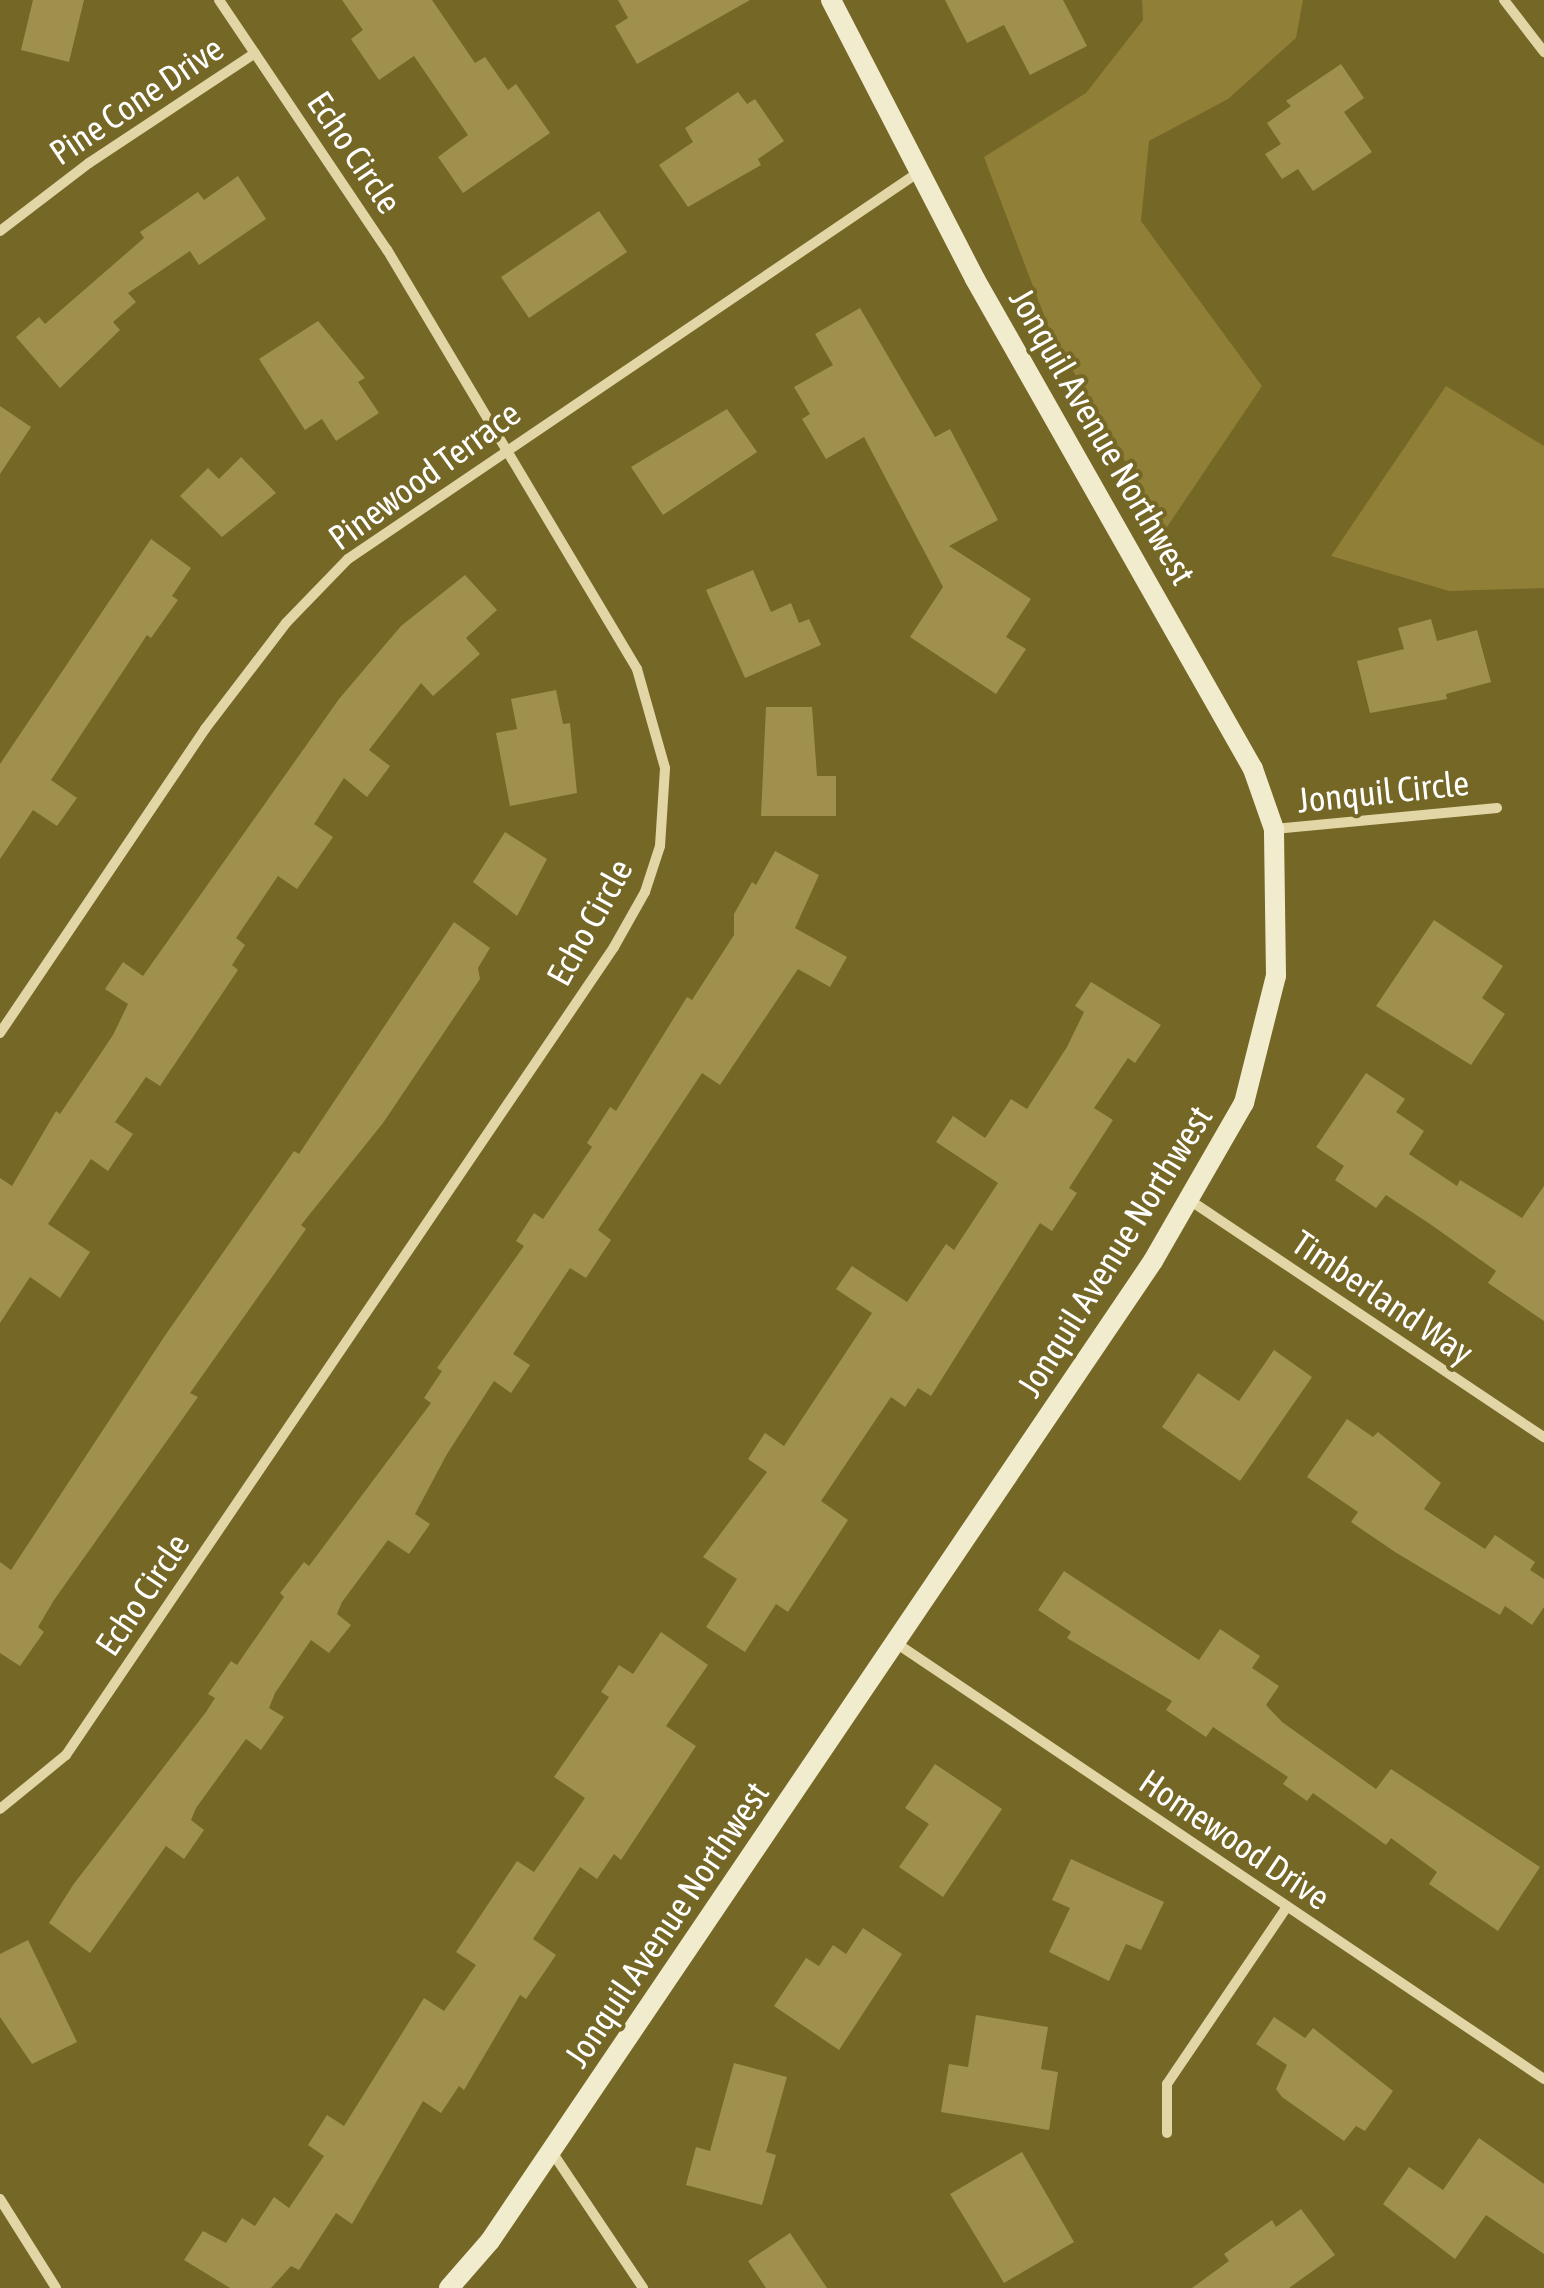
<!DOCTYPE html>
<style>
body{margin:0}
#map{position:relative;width:1544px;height:2288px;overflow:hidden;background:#756726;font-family:"Asap Condensed",sans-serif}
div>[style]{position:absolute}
.green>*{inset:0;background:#907f36}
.building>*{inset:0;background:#9f904e}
.street>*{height:10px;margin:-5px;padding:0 5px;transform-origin:5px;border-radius:5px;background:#e2d6a6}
.secondary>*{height:20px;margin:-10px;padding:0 10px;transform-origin:10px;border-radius:10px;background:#f2ecce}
span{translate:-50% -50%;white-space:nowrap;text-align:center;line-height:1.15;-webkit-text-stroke:8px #756726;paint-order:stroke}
.street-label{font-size:35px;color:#fff}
</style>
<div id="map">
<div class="green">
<i style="clip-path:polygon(1142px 0,1303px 0,1296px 38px,1228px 99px,1149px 141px,1141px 221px,1262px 386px,1165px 530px,1050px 331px,984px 157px,1086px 93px,1143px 20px)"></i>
<i style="clip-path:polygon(1446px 386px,1544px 446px,1544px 588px,1449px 591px,1331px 556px)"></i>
</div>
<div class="building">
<i style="clip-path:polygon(33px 0,84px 0,69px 62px,21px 50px)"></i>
<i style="clip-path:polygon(342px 0,432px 0,475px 63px,485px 57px,508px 90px,516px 84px,550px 133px,463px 193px,438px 157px,468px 135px,414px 56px,379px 80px,351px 39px,363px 30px)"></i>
<i style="clip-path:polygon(618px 0,750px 0,637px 64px,615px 26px,628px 18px)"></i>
<i style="clip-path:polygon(945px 0,1063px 0,1087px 46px,1030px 75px,1004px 25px,967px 43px)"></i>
<i style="clip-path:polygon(1341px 64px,1364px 98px,1344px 112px,1372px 152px,1313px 191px,1298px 169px,1282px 179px,1265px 154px,1281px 144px,1267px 123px,1291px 106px,1286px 101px)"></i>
<i style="clip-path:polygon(738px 92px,747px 104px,755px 99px,784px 141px,758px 159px,761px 165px,688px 207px,659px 165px,693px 142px,685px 128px)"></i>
<i style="clip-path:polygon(238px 176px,266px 219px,199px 265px,190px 251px,128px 293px,136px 302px,113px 322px,120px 330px,60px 388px,16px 337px,39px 317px,45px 324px,144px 238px,140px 232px,198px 192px,204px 200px)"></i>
<i style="clip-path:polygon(599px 211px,627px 252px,529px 318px,501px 277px)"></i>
<i style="clip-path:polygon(860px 308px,935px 437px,950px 429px,998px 520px,949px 546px,1031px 599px,1006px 637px,1026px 649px,996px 694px,910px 637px,943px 587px,864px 437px,826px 459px,802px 419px,810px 414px,794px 387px,833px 365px,815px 334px)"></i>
<i style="clip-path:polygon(318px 321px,365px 378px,358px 382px,379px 413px,336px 441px,322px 419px,305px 430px,259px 359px)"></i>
<i style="clip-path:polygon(0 406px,31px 427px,0 474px)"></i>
<i style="clip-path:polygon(727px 409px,757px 452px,663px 515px,631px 467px)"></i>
<i style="clip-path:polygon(241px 457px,276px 493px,222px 537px,180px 496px,208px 468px,219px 479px)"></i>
<i style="clip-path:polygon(151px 539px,191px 568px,172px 596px,178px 600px,151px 638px,147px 635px,51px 780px,77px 798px,57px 826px,33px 810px,0 859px,0 764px)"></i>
<i style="clip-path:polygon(753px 570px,771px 612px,791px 603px,799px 623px,809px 619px,821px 645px,745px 678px,706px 590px)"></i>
<i style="clip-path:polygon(465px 575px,497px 610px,466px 638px,480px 654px,433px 696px,421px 683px,369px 750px,390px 766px,367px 797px,344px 778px,314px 824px,333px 837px,297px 889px,278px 876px,236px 938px,245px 945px,232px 965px,238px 970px,160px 1086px,146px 1077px,115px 1122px,133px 1134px,108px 1171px,91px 1159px,48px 1224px,90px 1252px,60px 1298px,30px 1277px,0 1323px,0 1178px,12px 1186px,56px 1111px,60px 1114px,113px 1035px,128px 1004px,105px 989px,123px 962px,143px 976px,339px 699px,401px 626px)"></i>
<i style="clip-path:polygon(1431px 619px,1437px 641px,1477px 630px,1491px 682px,1446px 694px,1447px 699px,1370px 713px,1357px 661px,1404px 649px,1398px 628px)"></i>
<i style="clip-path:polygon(556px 690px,563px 724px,570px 723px,577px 793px,510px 806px,496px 733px,517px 729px,511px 699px)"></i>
<i style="clip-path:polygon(766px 707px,812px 707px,817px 776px,836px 776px,836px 816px,761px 816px)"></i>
<i style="clip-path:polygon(505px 832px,547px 859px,517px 916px,473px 882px)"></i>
<i style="clip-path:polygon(775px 851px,819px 875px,795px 928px,847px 957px,830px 987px,798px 969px,720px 1085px,702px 1073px,598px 1230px,611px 1240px,586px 1278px,570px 1268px,513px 1354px,530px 1365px,511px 1393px,494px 1381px,447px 1454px,415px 1514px,430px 1524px,409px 1554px,388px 1540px,342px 1602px,337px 1614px,351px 1625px,329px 1653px,311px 1640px,275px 1693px,269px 1708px,284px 1717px,261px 1750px,246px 1739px,196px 1808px,191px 1820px,204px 1830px,184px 1859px,166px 1846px,90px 1953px,49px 1923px,73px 1885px,206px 1712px,215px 1698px,208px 1694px,231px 1661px,237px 1665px,284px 1597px,280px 1593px,304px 1562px,309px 1566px,431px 1403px,424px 1398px,442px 1371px,437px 1368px,524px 1246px,516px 1241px,534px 1213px,543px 1219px,592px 1147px,587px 1143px,610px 1107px,616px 1111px,687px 997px,692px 1000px,734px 935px,734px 914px,752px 882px,756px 885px)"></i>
<i style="clip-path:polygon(1434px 920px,1503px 966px,1482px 998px,1505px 1014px,1471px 1065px,1376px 1006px)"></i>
<i style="clip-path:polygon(454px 922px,490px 948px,478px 968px,480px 979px,383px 1123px,301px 1225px,306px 1229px,190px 1393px,198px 1397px,54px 1600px,38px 1627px,44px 1632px,20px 1666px,0 1653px,0 1562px,11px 1570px,164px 1337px,294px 1151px,299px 1154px)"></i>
<i style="clip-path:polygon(1091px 982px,1161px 1025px,1135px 1063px,1128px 1058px,1094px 1108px,1113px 1120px,1069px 1188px,1077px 1193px,1052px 1231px,1040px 1223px,931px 1396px,918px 1388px,905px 1407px,891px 1397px,821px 1501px,848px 1520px,788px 1612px,776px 1604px,745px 1652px,706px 1627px,737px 1579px,703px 1557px,767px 1472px,748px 1459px,765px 1433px,784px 1446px,872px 1313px,836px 1289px,852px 1266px,907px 1302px,946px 1244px,954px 1250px,998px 1183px,936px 1142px,953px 1116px,985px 1138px,1011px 1099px,1027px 1109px,1067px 1047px,1084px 1012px,1075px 1006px)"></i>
<i style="clip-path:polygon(1366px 1073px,1405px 1099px,1396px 1112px,1424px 1131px,1409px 1154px,1457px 1186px,1460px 1180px,1522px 1218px,1544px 1186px,1544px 1321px,1488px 1283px,1496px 1271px,1430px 1224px,1386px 1195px,1376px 1208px,1335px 1180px,1344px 1166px,1316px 1147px)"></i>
<i style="clip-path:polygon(1274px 1350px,1312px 1377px,1240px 1481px,1162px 1427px,1198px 1373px,1239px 1401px)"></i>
<i style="clip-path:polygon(1347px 1419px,1373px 1437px,1378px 1432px,1441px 1483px,1424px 1509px,1485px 1549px,1495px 1535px,1535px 1562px,1530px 1570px,1544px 1579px,1544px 1607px,1532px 1625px,1505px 1606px,1500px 1615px,1395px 1552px,1351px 1522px,1358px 1512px,1307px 1477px)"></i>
<i style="clip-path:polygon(1064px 1571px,1199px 1660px,1220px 1629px,1260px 1656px,1252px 1668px,1279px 1686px,1266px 1705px,1282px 1722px,1376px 1789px,1391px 1769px,1540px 1867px,1498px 1931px,1429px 1884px,1437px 1872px,1391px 1838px,1386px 1845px,1313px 1793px,1307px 1801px,1283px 1784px,1288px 1777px,1213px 1727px,1206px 1737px,1166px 1710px,1172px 1701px,1067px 1638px,1071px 1632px,1038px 1610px)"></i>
<i style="clip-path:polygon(661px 1632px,708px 1665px,666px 1726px,696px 1746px,621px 1860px,614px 1854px,597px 1879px,580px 1867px,533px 1939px,556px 1955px,526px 1999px,520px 1995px,464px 2090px,459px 2086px,441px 2113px,423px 2101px,352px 2224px,336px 2213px,299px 2270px,291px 2266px,271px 2288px,230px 2288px,184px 2260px,203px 2231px,226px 2243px,242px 2218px,255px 2226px,274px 2197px,289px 2208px,324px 2156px,308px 2145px,327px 2115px,344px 2126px,424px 1998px,444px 2011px,476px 1965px,456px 1952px,517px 1861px,534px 1872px,585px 1798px,554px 1777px,609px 1697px,601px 1692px,619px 1665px,633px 1674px)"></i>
<i style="clip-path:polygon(935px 1764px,1002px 1809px,943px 1897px,899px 1867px,929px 1824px,905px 1808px)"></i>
<i style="clip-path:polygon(1071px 1859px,1164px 1902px,1141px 1950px,1126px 1944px,1109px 1981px,1049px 1952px,1070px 1908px,1052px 1900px)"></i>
<i style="clip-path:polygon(863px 1928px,902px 1954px,839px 2050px,774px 2006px,806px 1958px,819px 1966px,833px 1945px,846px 1954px)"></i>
<i style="clip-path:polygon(28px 1940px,77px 2042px,32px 2064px,0 2017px,0 1954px)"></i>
<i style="clip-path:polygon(976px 2015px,1048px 2027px,1041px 2069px,1058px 2072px,1049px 2130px,941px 2112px,949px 2064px,968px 2067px)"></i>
<i style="clip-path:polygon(1274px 2017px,1305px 2038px,1313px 2028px,1393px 2091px,1365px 2131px,1356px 2126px,1344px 2141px,1282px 2097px,1276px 2089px,1287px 2065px,1256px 2044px)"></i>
<i style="clip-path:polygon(734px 2063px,787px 2077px,766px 2152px,776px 2155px,762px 2205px,686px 2185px,696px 2147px,710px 2151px)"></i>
<i style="clip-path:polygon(1479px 2138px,1544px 2184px,1544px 2254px,1486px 2215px,1455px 2259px,1383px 2204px,1409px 2167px,1443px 2190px)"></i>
<i style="clip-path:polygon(1022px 2152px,1074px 2242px,1004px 2283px,950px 2194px)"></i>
<i style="clip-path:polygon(1301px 2209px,1335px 2255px,1289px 2288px,1192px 2288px,1229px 2261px,1224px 2254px,1272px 2220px,1276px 2227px)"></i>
<i style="clip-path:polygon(790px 2233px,827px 2288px,766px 2288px,748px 2261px)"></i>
</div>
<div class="street">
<i style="left:1504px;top:0;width:66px;rotate:52.4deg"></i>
<i style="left:0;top:231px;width:112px;rotate:-37.4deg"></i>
<i style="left:89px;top:163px;width:199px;rotate:-33.5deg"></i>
<i style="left:1274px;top:829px;width:224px;rotate:-5.4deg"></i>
<i style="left:0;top:1033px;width:367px;rotate:-56deg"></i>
<i style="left:205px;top:729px;width:133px;rotate:-52.6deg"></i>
<i style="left:286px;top:623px;width:89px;rotate:-45.9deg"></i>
<i style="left:348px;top:559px;width:690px;rotate:-34.13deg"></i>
<i style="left:1191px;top:1201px;width:425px;rotate:33.8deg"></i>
<i style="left:896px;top:1643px;width:781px;rotate:33.93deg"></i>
<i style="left:0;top:1809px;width:85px;rotate:-39.3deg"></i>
<i style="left:66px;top:1755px;width:976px;rotate:-55.85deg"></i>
<i style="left:614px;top:947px;width:63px;rotate:-60.6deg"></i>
<i style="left:645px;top:892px;width:48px;rotate:-71.9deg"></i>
<i style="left:660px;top:846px;width:78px;rotate:-86.3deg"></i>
<i style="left:665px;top:768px;width:103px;rotate:-105.8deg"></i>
<i style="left:637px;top:669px;width:488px;rotate:-120.8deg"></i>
<i style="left:387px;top:250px;width:301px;rotate:-123.9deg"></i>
<i style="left:1167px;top:2133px;width:49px;rotate:-90deg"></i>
<i style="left:1167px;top:2084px;width:214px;rotate:-55.9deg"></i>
<i style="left:552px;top:2152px;width:164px;rotate:56.2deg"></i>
<i style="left:0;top:2199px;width:105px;rotate:57.8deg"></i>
</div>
<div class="secondary">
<i style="left:449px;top:2288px;width:62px;rotate:-48.9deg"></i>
<i style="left:490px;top:2241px;width:1183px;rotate:-55.92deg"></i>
<i style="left:1153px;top:1261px;width:182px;rotate:-60.1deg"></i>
<i style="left:1244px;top:1103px;width:131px;rotate:-75.9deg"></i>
<i style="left:1276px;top:976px;width:147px;rotate:-90.8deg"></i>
<i style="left:1274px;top:829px;width:64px;rotate:-109.3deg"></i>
<i style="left:1253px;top:769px;width:563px;rotate:-119.57deg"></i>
<i style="left:975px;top:279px;width:314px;rotate:-117.3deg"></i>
</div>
<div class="street-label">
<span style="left:136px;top:100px;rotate:-34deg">Pine Cone Drive</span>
<span style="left:355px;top:152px;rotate:56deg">Echo Circle</span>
<span style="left:1103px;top:436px;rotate:60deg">Jonquil Avenue Northwest</span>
<span style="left:424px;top:475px;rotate:-36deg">Pinewood Terrace</span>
<span style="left:1383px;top:791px;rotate:-6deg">Jonquil Circle</span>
<span style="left:589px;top:922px;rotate:-61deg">Echo Circle</span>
<span style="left:1114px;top:1251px;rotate:-58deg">Jonquil Avenue Northwest</span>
<span style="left:1383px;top:1297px;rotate:34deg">Timberland Way</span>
<span style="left:142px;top:1594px;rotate:-56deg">Echo Circle</span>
<span style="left:1235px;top:1839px;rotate:34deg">Homewood Drive</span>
<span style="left:666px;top:1924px;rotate:-56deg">Jonquil Avenue Northwest</span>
</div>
</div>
